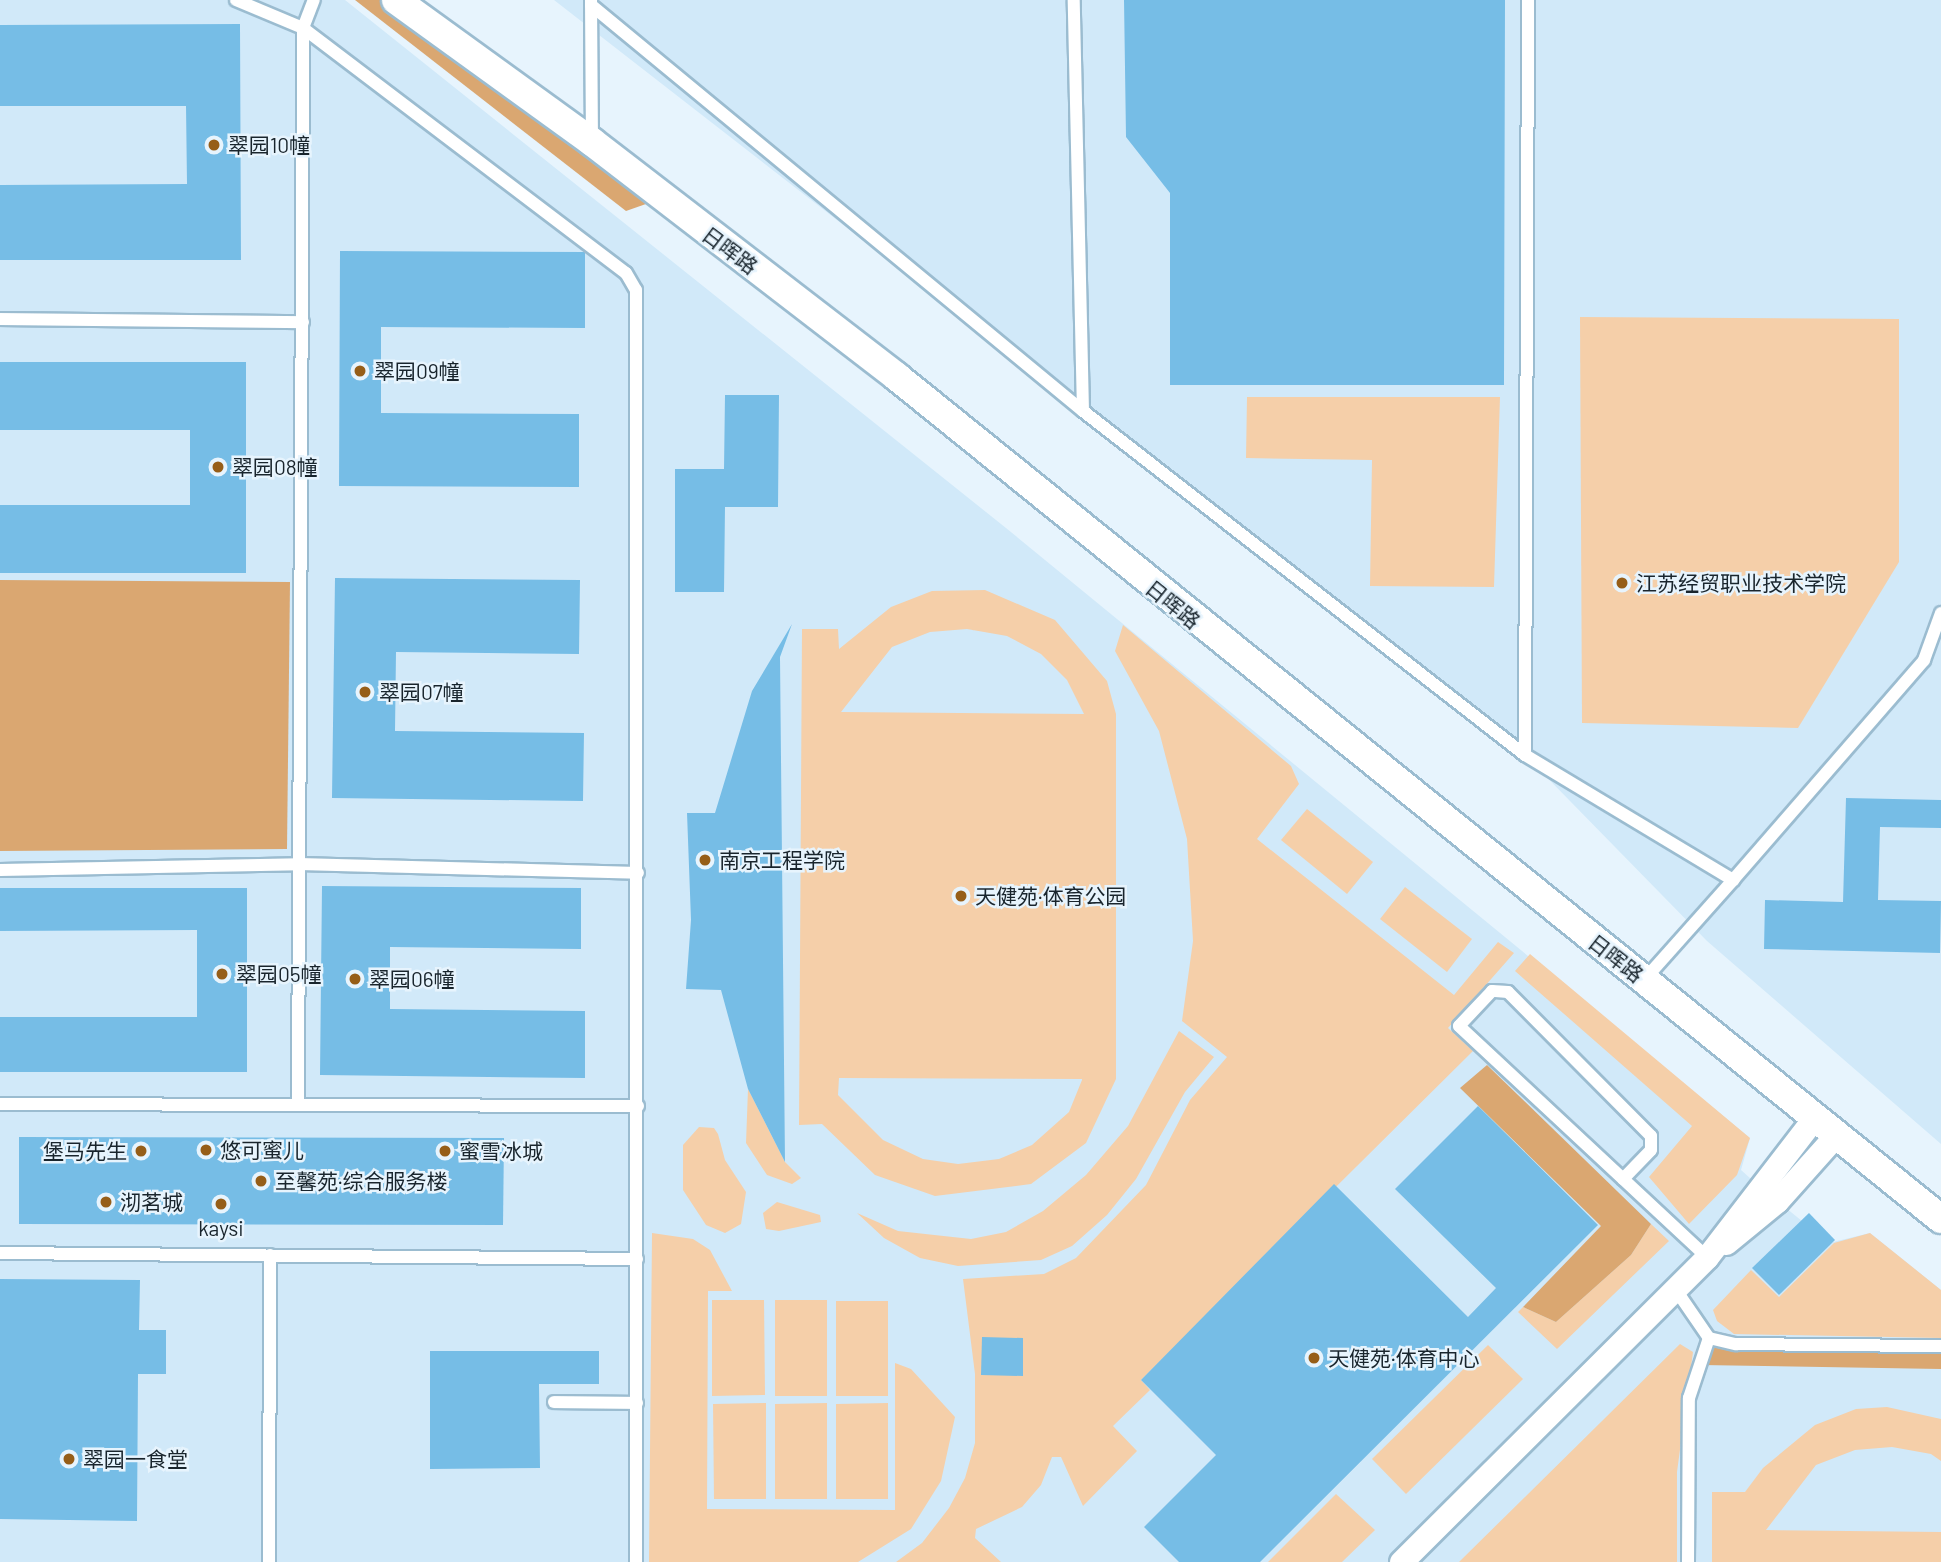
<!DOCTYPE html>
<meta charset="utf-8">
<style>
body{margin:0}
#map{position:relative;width:1941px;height:1562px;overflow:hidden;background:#e7f4fd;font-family:Barlow,"Noto Sans SC",sans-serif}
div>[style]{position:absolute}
.built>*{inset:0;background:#d1e9f9}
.green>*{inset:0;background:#f5cfa9}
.forest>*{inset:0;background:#daa771}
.building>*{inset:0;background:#76bde6}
.roads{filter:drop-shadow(2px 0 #9bbcd0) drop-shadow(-2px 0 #9bbcd0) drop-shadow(0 2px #9bbcd0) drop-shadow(0 -2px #9bbcd0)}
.service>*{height:12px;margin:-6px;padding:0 6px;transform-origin:6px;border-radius:6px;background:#fff}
.minor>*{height:23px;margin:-11.5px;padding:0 11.5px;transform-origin:11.5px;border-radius:11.5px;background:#fff}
.tertiary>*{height:28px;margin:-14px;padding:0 14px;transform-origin:14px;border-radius:14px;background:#fff}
.dots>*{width:19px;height:19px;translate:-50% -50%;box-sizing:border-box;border:4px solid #e7f4fd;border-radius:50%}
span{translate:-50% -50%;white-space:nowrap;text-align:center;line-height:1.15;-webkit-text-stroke:5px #e7f4fd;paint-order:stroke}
.poi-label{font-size:21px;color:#19252d}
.left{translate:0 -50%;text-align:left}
.right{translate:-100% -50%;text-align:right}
.street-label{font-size:21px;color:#19252d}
</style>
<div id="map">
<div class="built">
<i style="clip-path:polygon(0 0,345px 0,1006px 528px,1750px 1138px,1741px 1170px,1760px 1187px,1829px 1243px,1870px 1233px,1941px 1290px,1941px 1562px,0 1562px)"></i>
<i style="clip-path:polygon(554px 0,1941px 0,1941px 1144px,1707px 941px,1525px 755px)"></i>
</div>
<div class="green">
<i style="clip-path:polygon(1580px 317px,1899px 319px,1899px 562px,1798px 728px,1582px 723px)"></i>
<i style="clip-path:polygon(1247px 397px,1500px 397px,1494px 587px,1370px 586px,1372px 460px,1246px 458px)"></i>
<i style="clip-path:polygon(evenodd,985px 590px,1055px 620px,1107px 681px,1116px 714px,1116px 1079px,1086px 1143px,1031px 1184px,935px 1196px,875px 1175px,822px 1124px,799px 1125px,802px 629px,838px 629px,839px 649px,891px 607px,932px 591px,985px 590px,967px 629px,1007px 636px,1041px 654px,1067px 680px,1084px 714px,841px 712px,892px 647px,930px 632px,967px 629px,985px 590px,839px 1078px,1082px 1079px,1082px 1080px,1069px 1112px,1032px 1145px,999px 1159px,958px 1164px,923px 1159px,883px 1140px,838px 1095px,839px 1078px)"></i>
<i style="clip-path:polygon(1123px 625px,1291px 766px,1299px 784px,1257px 839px,1454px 995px,1498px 942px,1514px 953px,1448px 1028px,1473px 1051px,1141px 1380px,1150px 1390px,1113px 1426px,1137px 1451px,1083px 1506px,1061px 1457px,1052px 1457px,1041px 1485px,1022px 1507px,976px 1529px,975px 1538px,1001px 1562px,896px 1562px,922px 1543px,949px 1508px,965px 1478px,975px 1443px,975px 1374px,963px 1279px,1044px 1274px,1076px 1258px,1146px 1185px,1190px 1100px,1227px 1057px,1182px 1021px,1193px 941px,1187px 839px,1159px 731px,1115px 651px)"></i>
<i style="clip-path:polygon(1307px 809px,1373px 862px,1347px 894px,1281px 840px)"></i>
<i style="clip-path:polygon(1405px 887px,1472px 939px,1447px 972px,1380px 919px)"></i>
<i style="clip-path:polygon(1530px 954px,1750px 1138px,1737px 1175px,1689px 1224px,1649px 1177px,1692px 1126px,1515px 971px)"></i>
<i style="clip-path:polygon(1179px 1031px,1214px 1057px,1185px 1092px,1136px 1179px,1107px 1215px,1072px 1246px,1041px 1260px,958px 1266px,920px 1258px,884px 1238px,857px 1213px,898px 1231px,971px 1239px,1006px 1232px,1043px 1211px,1086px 1175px,1128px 1126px)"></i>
<i style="clip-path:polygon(748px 1089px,785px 1162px,801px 1178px,792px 1184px,767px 1175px,746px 1143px)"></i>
<i style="clip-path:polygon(699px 1127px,714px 1128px,718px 1134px,725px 1160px,746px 1192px,741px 1224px,725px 1233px,706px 1225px,683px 1190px,683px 1145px)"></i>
<i style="clip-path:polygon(777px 1202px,820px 1215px,821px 1222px,779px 1231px,766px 1229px,763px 1213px)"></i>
<i style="clip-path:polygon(1651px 1224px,1669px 1241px,1557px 1349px,1518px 1312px,1523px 1307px,1556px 1322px,1631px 1255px)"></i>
<i style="clip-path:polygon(652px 1233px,693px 1239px,710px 1250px,732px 1291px,708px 1291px,707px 1509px,895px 1510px,895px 1363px,911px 1369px,955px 1417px,941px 1481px,911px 1529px,858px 1562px,649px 1562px)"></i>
<i style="clip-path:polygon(1870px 1233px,1941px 1290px,1941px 1338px,1734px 1334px,1717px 1321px,1713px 1310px,1751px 1270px,1779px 1297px,1834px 1243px)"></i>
<i style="clip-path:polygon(712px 1300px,764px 1300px,765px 1395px,712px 1396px)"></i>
<i style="clip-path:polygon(775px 1300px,827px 1300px,827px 1396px,775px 1396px)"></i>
<i style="clip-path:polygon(836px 1301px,888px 1301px,888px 1396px,836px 1396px)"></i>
<i style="clip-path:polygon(1680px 1344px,1693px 1352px,1677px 1472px,1677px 1562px,1459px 1562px)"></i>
<i style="clip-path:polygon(1488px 1345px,1523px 1379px,1406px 1494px,1372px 1459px)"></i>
<i style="clip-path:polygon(766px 1403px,766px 1499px,714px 1499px,713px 1404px)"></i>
<i style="clip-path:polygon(827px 1403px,827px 1499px,775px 1499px,775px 1404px)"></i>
<i style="clip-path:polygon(888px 1403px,888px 1499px,836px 1499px,836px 1404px)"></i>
<i style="clip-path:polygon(1887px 1407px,1941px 1419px,1941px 1461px,1931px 1454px,1892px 1447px,1855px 1450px,1816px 1465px,1766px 1530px,1941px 1532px,1941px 1562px,1712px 1562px,1712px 1492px,1745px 1492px,1763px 1468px,1815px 1425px,1856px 1409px)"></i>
<i style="clip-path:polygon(1336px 1494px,1375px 1530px,1342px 1562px,1268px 1562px)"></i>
</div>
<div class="forest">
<i style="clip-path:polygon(355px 0,396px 0,663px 198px,626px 211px)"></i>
<i style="clip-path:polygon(0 580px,290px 582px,287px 849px,0 851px)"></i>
<i style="clip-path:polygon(1487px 1065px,1651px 1224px,1631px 1255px,1556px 1322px,1523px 1307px,1601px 1226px,1460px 1088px)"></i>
<i style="clip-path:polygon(1709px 1338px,1941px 1346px,1941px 1369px,1701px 1365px)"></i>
</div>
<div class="building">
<i style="clip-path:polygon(1124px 0,1505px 0,1504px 385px,1170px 385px,1170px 193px,1126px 137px)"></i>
<i style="clip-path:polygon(240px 24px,241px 260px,0 260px,0 185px,187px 184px,186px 106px,0 106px,0 25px)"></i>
<i style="clip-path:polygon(340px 251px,585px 252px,585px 328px,381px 327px,381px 413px,579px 414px,579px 487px,339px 486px)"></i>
<i style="clip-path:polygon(0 362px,246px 362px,246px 573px,0 573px,0 505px,190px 505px,190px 430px,0 430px)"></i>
<i style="clip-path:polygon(725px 395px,779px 395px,778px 507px,725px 507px,724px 592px,675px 592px,675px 469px,724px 469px)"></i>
<i style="clip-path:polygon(335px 578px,580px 580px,579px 654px,396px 652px,395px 731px,584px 733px,583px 801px,332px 798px)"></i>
<i style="clip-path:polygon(792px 624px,780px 657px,785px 1162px,748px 1089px,721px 990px,686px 989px,691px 920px,687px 813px,715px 813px,752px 691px)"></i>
<i style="clip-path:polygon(1846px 798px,1941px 800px,1941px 828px,1880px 827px,1878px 900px,1941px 901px,1940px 953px,1764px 949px,1765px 900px,1843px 902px)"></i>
<i style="clip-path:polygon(322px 886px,581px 888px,581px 949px,390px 947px,390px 1009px,585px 1011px,585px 1078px,320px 1075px)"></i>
<i style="clip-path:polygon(0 888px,247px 888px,247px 1072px,0 1072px,0 1017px,197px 1017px,197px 930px,0 931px)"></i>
<i style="clip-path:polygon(1478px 1106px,1598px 1225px,1260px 1562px,1179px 1562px,1144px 1527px,1216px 1455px,1141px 1380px,1334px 1184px,1468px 1317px,1496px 1288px,1395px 1189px)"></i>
<i style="clip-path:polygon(19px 1137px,504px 1138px,503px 1225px,19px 1224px)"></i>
<i style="clip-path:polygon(1809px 1213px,1835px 1240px,1779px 1295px,1752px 1268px)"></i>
<i style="clip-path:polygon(0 1279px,140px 1280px,139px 1330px,166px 1330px,166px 1374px,138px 1374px,137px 1521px,0 1519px)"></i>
<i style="clip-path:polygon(982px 1337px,1023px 1338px,1023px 1376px,981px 1375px)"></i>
<i style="clip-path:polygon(430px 1351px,599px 1351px,599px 1384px,539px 1384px,540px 1468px,430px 1469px)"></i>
</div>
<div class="roads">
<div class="service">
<i style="left:236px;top:0;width:73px;rotate:22.7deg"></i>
<i style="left:303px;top:28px;width:405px;rotate:37.2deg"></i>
<i style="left:626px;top:273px;width:20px;rotate:60deg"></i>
<i style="left:636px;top:290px;width:1272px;rotate:90deg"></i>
<i style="left:591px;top:0;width:140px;rotate:89.6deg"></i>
<i style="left:591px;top:5px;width:638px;rotate:39.53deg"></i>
<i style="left:1083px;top:411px;width:411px;rotate:-91.3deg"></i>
<i style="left:0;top:319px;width:303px;rotate:0.6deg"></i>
<i style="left:1083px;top:411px;width:560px;rotate:37.89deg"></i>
<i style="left:1525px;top:755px;width:243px;rotate:31deg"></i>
<i style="left:1733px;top:880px;width:291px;rotate:-49deg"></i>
<i style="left:1924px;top:660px;width:50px;rotate:-70.1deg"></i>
<i style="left:1525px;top:755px;width:755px;rotate:-89.77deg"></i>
<i style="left:0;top:870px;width:299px;rotate:-1.1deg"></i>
<i style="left:299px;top:864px;width:339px;rotate:1.5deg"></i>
<i style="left:1644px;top:980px;width:134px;rotate:-48.3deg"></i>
<i style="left:0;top:1104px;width:638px;rotate:0.18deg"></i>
<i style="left:298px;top:1104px;width:1076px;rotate:-89.73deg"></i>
<i style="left:303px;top:28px;width:30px;rotate:-69deg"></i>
<i style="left:1623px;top:1179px;width:40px;rotate:-46deg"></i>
<i style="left:1651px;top:1150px;width:14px;rotate:-90deg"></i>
<i style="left:1651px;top:1136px;width:203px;rotate:-134.8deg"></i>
<i style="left:1508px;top:992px;width:16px;rotate:-176deg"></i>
<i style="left:1492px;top:991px;width:48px;rotate:133.3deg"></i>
<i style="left:1459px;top:1026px;width:339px;rotate:43deg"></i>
<i style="left:0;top:1253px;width:637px;rotate:0.54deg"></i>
<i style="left:1676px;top:1290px;width:58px;rotate:55.5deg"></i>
<i style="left:1709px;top:1338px;width:28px;rotate:13deg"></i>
<i style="left:1736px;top:1344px;width:205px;rotate:0.6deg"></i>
<i style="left:554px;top:1402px;width:83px;rotate:0.7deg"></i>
<i style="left:269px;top:1562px;width:307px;rotate:-89.8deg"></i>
<i style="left:1688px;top:1562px;width:164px;rotate:-89.7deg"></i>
<i style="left:1689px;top:1398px;width:63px;rotate:-71.6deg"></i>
</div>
<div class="minor">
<i style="left:1726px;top:1243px;width:66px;rotate:-39.5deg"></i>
<i style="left:1777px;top:1201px;width:90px;rotate:-48.2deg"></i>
<i style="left:1401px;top:1562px;width:432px;rotate:-44.9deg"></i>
<i style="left:1707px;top:1257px;width:177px;rotate:-52.4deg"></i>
</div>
<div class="tertiary">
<i style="left:396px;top:0;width:242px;rotate:35.9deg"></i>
<i style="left:592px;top:142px;width:385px;rotate:37.6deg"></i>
<i style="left:897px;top:377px;width:1341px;rotate:38.89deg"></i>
</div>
</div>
<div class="dots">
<i style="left:214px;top:145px;background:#965e18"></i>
<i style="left:360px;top:371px;background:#965e18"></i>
<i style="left:218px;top:467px;background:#965e18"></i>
<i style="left:1622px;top:583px;background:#965e18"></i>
<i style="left:365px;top:692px;background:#965e18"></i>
<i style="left:705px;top:860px;background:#965e18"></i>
<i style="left:961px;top:896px;background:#965e18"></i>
<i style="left:222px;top:974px;background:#965e18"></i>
<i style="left:355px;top:979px;background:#965e18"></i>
<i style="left:206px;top:1150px;background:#965e18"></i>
<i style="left:141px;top:1151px;background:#965e18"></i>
<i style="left:445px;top:1151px;background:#965e18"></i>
<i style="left:261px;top:1181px;background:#965e18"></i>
<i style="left:106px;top:1202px;background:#965e18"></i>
<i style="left:221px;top:1204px;background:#965e18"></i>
<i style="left:1314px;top:1358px;background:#965e18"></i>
<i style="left:69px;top:1459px;background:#965e18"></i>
</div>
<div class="poi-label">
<span class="left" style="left:228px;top:145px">翠园10幢</span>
<span class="left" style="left:374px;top:371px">翠园09幢</span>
<span class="left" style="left:232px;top:467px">翠园08幢</span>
<span class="left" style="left:1636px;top:583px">江苏经贸职业技术学院</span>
<span class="left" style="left:379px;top:692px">翠园07幢</span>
<span class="left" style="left:719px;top:860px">南京工程学院</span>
<span class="left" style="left:975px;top:896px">天健苑·体育公园</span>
<span class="left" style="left:236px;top:974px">翠园05幢</span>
<span class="left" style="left:369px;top:979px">翠园06幢</span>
<span class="left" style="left:220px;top:1150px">悠可蜜儿</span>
<span class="right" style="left:127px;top:1151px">堡马先生</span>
<span class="left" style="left:459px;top:1151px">蜜雪冰城</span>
<span class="left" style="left:275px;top:1181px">至馨苑·综合服务楼</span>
<span class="left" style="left:120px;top:1202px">沏茗城</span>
<span style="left:221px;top:1228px">kaysi</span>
<span class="left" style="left:1328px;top:1358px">天健苑·体育中心</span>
<span class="left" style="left:83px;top:1459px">翠园一食堂</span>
</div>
<div class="street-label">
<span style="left:730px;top:250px;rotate:37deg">日晖路</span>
<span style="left:1173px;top:604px;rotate:39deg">日晖路</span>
<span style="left:1616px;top:958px;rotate:38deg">日晖路</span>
</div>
</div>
